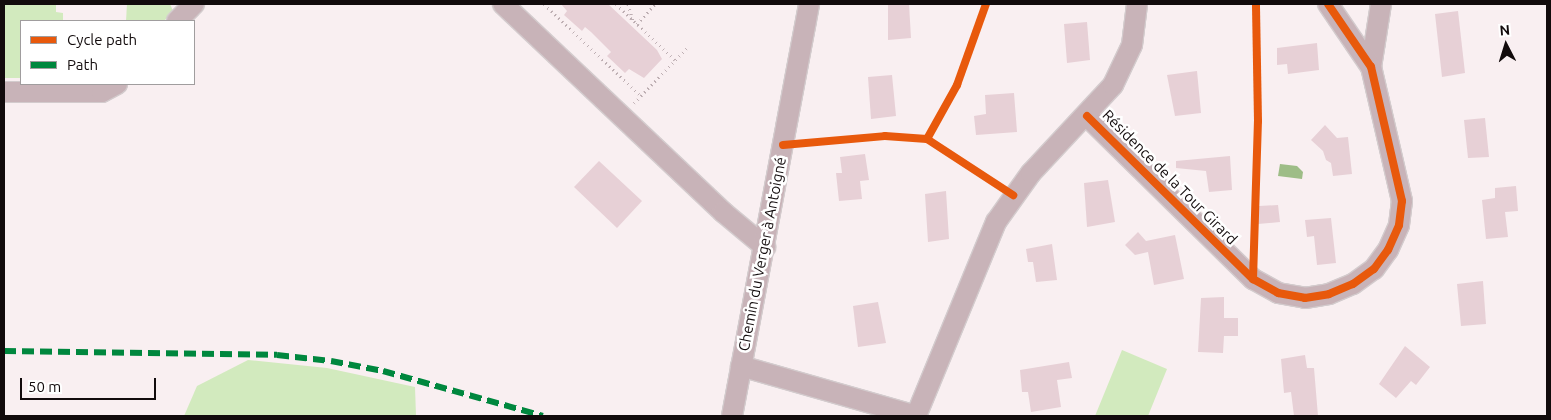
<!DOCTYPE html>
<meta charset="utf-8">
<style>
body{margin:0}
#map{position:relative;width:1551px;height:420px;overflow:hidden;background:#f9eff1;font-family:Ubuntu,sans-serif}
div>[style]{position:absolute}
.green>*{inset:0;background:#d2eabe}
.water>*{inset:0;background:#9ebd87}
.building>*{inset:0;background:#e7d0d6}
.path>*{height:3px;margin-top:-1.5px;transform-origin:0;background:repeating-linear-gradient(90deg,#bdaeb2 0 1px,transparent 0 5px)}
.roads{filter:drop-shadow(1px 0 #d3cbcd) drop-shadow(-1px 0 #d3cbcd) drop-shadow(0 1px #d3cbcd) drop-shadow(0 -1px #d3cbcd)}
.minor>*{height:20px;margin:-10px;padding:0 10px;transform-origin:10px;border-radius:10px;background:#c8b3b8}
.quiet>*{height:6px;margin-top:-3px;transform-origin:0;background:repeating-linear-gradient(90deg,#00873e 0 12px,transparent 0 18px)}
.cycleway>*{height:8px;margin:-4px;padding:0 4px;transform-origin:4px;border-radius:4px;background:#e8590c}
span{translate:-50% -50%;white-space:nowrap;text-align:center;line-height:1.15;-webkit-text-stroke:5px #fff;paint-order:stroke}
.street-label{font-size:15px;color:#120b0c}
.frame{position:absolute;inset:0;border:5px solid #120b0c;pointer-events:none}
.legend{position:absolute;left:20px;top:20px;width:175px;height:65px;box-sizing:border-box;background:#fff;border:1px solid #a09d9e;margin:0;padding:6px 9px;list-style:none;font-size:15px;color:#120b0c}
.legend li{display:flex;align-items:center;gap:10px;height:25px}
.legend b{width:25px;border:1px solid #a09d9e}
.north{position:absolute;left:1481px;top:20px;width:50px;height:50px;-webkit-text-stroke:4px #fff;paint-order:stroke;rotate:355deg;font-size:14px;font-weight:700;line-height:20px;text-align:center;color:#120b0c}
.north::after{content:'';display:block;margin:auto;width:18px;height:22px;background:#120b0c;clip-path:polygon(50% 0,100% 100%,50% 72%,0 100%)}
.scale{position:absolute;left:20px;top:378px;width:136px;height:22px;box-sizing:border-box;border:2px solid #120b0c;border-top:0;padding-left:6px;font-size:15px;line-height:18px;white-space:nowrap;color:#120b0c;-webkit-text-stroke:4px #fff;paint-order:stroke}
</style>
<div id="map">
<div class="green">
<i style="clip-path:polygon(4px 4px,56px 4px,56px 12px,63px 13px,63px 21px,21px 21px,21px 78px,4px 78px)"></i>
<i style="clip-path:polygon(127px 4px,170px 4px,173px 11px,164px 21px,126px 21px)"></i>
<i style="clip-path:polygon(1122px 350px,1167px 369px,1148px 416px,1095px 416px)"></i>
<i style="clip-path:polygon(248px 360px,327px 368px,415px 387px,416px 416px,184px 416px,197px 386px)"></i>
</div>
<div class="water">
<i style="clip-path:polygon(1280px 164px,1297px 166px,1303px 172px,1302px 179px,1278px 176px)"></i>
</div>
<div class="building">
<i style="clip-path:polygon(561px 4px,608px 4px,657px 50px,662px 59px,644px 78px,629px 69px,625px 73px,607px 56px,611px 52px,591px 32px,585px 27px,582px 31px,564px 15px,567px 11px)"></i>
<i style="clip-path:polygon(888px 4px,909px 4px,911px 38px,888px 40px)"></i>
<i style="clip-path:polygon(1458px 11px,1465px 73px,1442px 77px,1435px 14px)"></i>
<i style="clip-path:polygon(1087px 22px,1090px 60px,1067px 63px,1064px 24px)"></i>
<i style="clip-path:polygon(1317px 43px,1319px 70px,1288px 74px,1287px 64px,1277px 65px,1277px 48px)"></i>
<i style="clip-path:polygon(1197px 71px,1201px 113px,1175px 116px,1167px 75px)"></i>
<i style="clip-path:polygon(892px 75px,896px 116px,871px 119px,868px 77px)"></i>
<i style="clip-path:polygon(1014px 93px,1017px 132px,976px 135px,974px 116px,986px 114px,985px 95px)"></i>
<i style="clip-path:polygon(1485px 118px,1489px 157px,1468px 158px,1464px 120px)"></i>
<i style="clip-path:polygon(1325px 125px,1337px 138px,1348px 137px,1352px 174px,1333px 176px,1331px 163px,1326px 160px,1323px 151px,1311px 140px)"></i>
<i style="clip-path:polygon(865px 154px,869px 180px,860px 181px,862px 199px,839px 201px,836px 173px,842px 173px,840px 157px)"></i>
<i style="clip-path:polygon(1230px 156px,1232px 190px,1209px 192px,1206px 171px,1176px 168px,1176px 161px)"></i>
<i style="clip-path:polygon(599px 161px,642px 201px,617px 228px,574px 187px)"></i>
<i style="clip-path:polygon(1108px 180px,1115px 222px,1087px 227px,1084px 183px)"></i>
<i style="clip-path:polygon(1516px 186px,1518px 211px,1505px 212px,1508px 237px,1486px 239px,1482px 200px,1495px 198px,1495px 188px)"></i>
<i style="clip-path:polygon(946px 191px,949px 239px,928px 242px,925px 194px)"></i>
<i style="clip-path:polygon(1278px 205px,1280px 222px,1258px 224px,1259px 206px)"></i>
<i style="clip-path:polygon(1331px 218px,1336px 263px,1317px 265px,1314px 236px,1307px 237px,1305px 220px)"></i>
<i style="clip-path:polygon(1138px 232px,1146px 241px,1175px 235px,1184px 279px,1154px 285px,1148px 252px,1135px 255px,1125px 245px)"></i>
<i style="clip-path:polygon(1052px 244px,1057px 280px,1036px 282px,1033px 262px,1028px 262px,1026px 249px)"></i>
<i style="clip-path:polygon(1483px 281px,1486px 324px,1461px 326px,1457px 284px)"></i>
<i style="clip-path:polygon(1224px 297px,1224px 318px,1238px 318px,1238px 336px,1224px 336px,1223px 353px,1198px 352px,1201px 298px)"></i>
<i style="clip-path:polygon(878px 302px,886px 343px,858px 347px,853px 306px)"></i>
<i style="clip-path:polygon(1405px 346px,1430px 367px,1416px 385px,1411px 381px,1396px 398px,1379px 384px)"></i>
<i style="clip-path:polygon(1305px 355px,1307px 368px,1314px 368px,1318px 416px,1294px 416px,1291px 392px,1284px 393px,1281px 359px)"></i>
<i style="clip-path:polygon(1069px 362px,1072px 378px,1057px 380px,1061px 407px,1031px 412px,1028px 392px,1022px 392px,1020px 370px)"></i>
</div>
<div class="path">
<i style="left:544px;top:4px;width:134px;rotate:43.5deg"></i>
<i style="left:616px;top:4px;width:81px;rotate:43.5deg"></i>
<i style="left:628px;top:4px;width:17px;rotate:73deg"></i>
<i style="left:637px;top:24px;width:27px;rotate:-48deg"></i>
<i style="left:634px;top:103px;width:76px;rotate:-46.1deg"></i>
</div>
<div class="roads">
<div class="minor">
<i style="left:503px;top:4px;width:303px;rotate:43.4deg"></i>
<i style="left:723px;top:212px;width:55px;rotate:39.8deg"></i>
<i style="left:177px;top:21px;width:24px;rotate:-45deg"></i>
<i style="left:1371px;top:67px;width:64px;rotate:-81deg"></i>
<i style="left:4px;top:92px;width:98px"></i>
<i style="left:102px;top:92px;width:17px;rotate:-28deg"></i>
<i style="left:1087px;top:116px;width:233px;rotate:44.5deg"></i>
<i style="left:1253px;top:279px;width:29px;rotate:29deg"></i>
<i style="left:1278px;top:293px;width:27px;rotate:10deg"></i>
<i style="left:1305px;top:298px;width:24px;rotate:-9deg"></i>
<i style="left:1329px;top:294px;width:26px;rotate:-23deg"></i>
<i style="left:1353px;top:284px;width:26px;rotate:-36deg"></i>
<i style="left:1374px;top:269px;width:24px;rotate:-54deg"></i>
<i style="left:1388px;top:250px;width:27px;rotate:-66deg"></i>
<i style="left:1399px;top:225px;width:24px;rotate:-83deg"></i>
<i style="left:1402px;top:201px;width:138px;rotate:-103deg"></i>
<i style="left:1371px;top:67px;width:76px;rotate:-124.3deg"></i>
<i style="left:741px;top:366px;width:182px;rotate:15.9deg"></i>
<i style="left:732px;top:416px;width:419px;rotate:-79.4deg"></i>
<i style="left:916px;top:416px;width:210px;rotate:-67.6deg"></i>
<i style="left:996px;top:222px;width:60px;rotate:-54.5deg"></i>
<i style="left:1031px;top:173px;width:120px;rotate:-47deg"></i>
<i style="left:1113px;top:85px;width:44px;rotate:-64.6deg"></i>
<i style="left:1132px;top:45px;width:41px;rotate:-83deg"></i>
</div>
</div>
<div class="quiet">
<i style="left:4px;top:351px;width:273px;rotate:0.8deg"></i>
<i style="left:277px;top:355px;width:54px;rotate:6.3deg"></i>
<i style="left:331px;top:361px;width:53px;rotate:10.9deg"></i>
<i style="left:383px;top:371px;width:166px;rotate:15.7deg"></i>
</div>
<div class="cycleway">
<i style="left:1087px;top:116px;width:233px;rotate:44.5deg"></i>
<i style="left:1253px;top:279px;width:29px;rotate:29deg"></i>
<i style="left:1278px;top:293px;width:27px;rotate:10deg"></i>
<i style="left:1305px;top:298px;width:24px;rotate:-9deg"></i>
<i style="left:1329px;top:294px;width:26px;rotate:-23deg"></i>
<i style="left:1353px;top:284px;width:26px;rotate:-36deg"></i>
<i style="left:1374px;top:269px;width:24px;rotate:-54deg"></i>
<i style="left:1388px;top:250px;width:27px;rotate:-66deg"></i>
<i style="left:1399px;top:225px;width:24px;rotate:-83deg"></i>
<i style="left:1402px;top:201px;width:138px;rotate:-103deg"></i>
<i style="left:1371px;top:67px;width:76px;rotate:-124.3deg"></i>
<i style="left:927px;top:139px;width:62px;rotate:-60.9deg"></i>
<i style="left:957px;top:85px;width:86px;rotate:-70.3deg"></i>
<i style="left:783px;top:145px;width:102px;rotate:-5deg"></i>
<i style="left:885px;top:136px;width:42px;rotate:4.1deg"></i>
<i style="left:927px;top:139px;width:103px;rotate:33.1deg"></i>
<i style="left:1253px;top:279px;width:158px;rotate:-88.2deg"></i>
<i style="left:1258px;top:121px;width:117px;rotate:-91deg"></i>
</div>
<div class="street-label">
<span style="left:1170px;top:177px;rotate:45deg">Résidence de la Tour Girard</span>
<span style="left:762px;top:254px;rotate:-79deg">Chemin du Verger à Antoigné</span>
</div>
<div class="frame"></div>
<ul class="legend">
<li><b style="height:6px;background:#e8590c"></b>Cycle path</li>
<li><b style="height:6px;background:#00873e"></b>Path</li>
</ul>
<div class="north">N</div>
<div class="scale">50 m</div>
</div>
